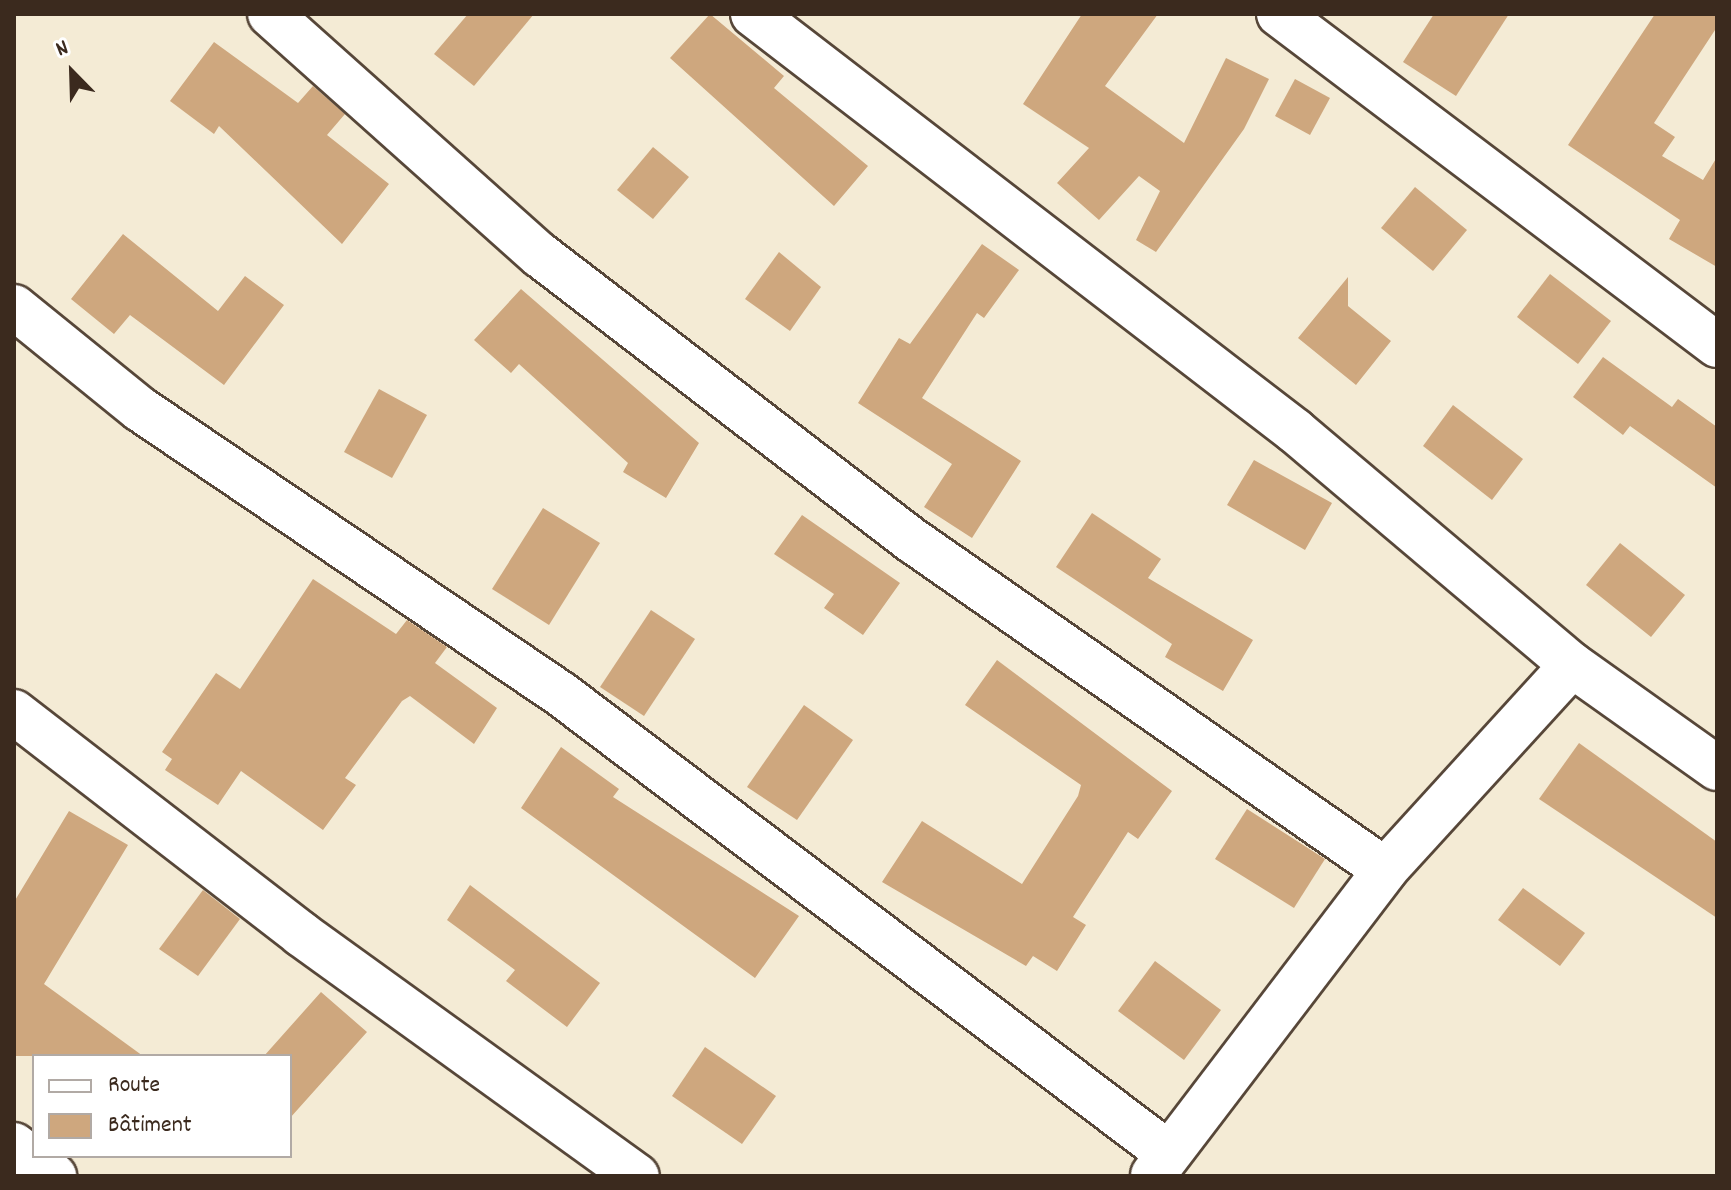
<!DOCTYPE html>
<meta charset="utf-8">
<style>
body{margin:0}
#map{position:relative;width:1731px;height:1190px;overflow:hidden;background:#f4ebd5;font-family:Dekko,sans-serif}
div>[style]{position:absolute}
.building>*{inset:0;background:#cea77e}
.roads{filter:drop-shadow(2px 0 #574739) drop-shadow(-2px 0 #574739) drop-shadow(0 2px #574739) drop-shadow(0 -2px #574739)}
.street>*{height:44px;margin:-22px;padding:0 22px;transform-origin:22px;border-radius:22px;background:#fff}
span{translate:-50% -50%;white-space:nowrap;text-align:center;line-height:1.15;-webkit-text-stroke:6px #fff;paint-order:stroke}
.frame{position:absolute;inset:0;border:16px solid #3b2a1e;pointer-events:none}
.legend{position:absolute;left:32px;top:1054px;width:260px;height:104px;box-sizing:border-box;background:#fff;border:2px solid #b1aaa5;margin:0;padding:10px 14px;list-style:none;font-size:24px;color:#3b2a1e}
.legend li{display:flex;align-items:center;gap:16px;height:40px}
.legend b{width:40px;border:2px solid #b1aaa5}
.north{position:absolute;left:32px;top:32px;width:80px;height:80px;-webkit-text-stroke:6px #fff;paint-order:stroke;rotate:337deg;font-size:22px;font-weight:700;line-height:32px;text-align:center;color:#3b2a1e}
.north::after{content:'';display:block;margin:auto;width:28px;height:36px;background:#3b2a1e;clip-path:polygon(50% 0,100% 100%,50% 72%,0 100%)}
</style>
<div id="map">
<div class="building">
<i style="clip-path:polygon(468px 14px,534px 14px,474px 86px,434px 54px)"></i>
<i style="clip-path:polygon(710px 14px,784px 76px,774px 88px,868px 166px,834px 206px,670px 58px)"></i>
<i style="clip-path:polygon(1082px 14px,1158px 14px,1105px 86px,1184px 143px,1226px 58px,1269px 79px,1244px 129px,1156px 252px,1136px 240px,1160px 191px,1139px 176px,1099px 220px,1057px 183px,1089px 148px,1023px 104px)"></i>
<i style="clip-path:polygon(1434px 14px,1509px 14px,1456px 96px,1403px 62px)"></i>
<i style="clip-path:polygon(1655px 14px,1717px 14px,1717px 27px,1654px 123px,1675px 137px,1662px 156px,1703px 180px,1717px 157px,1717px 267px,1669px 239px,1680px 220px,1568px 145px)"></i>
<i style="clip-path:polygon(214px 42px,298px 103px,313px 86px,345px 114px,327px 135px,389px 184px,342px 244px,219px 126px,214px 134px,170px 101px)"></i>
<i style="clip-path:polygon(1295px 79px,1330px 98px,1310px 135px,1275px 116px)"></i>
<i style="clip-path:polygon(653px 147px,689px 177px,653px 219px,617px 190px)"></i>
<i style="clip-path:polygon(1415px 187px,1467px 230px,1433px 271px,1381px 228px)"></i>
<i style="clip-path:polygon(123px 234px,218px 311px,245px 276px,284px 305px,224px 385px,130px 315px,114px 334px,71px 299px)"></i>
<i style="clip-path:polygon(982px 244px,1019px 270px,984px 318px,977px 313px,922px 398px,1021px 461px,972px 538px,924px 507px,952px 464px,858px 403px,899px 338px,910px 344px)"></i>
<i style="clip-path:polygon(779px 252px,821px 287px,790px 331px,745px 299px)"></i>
<i style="clip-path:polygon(1550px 274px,1611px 321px,1578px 364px,1517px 317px)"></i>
<i style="clip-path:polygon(1348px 277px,1348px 306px,1391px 341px,1356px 385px,1298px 338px)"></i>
<i style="clip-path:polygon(521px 289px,699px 443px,666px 498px,623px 472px,628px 463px,519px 364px,511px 373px,474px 340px)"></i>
<i style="clip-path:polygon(1603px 357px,1672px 407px,1678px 399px,1717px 427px,1717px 488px,1630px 426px,1623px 435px,1573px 397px)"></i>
<i style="clip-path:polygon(379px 389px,427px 415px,392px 478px,344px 452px)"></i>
<i style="clip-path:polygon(1453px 405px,1523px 459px,1492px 500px,1423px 446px)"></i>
<i style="clip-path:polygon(1254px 460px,1332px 503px,1305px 550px,1227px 505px)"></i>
<i style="clip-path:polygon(543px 508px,600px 543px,549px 625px,492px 589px)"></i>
<i style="clip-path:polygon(1092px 513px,1161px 559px,1148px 578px,1253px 640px,1223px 691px,1165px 657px,1172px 644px,1056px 567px)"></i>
<i style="clip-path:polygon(802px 515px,900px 583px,863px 635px,824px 608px,834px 594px,774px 554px)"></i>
<i style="clip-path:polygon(1620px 543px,1685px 595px,1651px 637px,1586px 585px)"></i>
<i style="clip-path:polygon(313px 579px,396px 634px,407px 620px,447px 647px,435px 663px,497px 708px,474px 744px,410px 696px,402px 701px,345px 778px,356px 785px,323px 830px,241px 771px,218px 805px,165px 770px,172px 759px,162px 752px,216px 673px,240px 689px)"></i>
<i style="clip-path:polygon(651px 610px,695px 639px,644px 716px,600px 687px)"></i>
<i style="clip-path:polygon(997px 660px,1172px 791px,1138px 839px,1128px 832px,1073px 917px,1086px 925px,1057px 971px,1033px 956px,1026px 966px,882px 882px,922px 821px,1022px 884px,1078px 796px,1081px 785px,965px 705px)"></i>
<i style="clip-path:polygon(804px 705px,853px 740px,797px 820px,747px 787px)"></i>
<i style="clip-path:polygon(1579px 743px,1717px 842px,1717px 918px,1539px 799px)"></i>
<i style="clip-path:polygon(561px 747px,619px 789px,613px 797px,799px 916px,755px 978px,521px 808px)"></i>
<i style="clip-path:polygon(1247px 809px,1325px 859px,1294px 908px,1215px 859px)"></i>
<i style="clip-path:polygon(69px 811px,128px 845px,44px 984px,143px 1056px,14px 1056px,14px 902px)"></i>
<i style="clip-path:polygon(470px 885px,600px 983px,567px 1027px,506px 981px,515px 970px,447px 920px)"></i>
<i style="clip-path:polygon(1523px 888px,1585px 933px,1560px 966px,1498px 920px)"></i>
<i style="clip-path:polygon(203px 890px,240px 919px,198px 976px,159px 949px)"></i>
<i style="clip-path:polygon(1155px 961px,1221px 1010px,1184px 1060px,1118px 1011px)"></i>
<i style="clip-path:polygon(321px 992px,367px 1032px,290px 1118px,290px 1056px,264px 1056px)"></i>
<i style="clip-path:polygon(705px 1047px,776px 1096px,742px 1144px,672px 1096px)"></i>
</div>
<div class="roads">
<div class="street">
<i style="left:270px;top:14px;width:362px;rotate:41.8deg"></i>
<i style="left:540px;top:255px;width:470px;rotate:37.5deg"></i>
<i style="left:913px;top:541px;width:575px;rotate:34.88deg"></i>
<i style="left:753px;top:14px;width:684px;rotate:37.57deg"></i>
<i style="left:1295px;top:431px;width:363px;rotate:40.2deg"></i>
<i style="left:1572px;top:665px;width:178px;rotate:35.4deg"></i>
<i style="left:1279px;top:14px;width:549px;rotate:37.08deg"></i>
<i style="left:14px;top:307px;width:162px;rotate:39deg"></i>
<i style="left:140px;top:409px;width:508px;rotate:34.1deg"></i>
<i style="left:561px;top:694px;width:757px;rotate:37.11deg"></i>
<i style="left:14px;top:712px;width:363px;rotate:37.7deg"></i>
<i style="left:301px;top:934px;width:414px;rotate:35.8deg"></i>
<i style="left:14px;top:1145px;width:51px;rotate:37.8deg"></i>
<i style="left:1153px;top:1175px;width:383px;rotate:-52.7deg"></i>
<i style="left:1385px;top:870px;width:277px;rotate:-47.6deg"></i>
</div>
</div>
<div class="frame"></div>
<ul class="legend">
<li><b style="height:10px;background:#fff"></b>Route</li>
<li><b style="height:22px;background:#cea77e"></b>Bâtiment</li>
</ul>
<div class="north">N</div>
</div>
